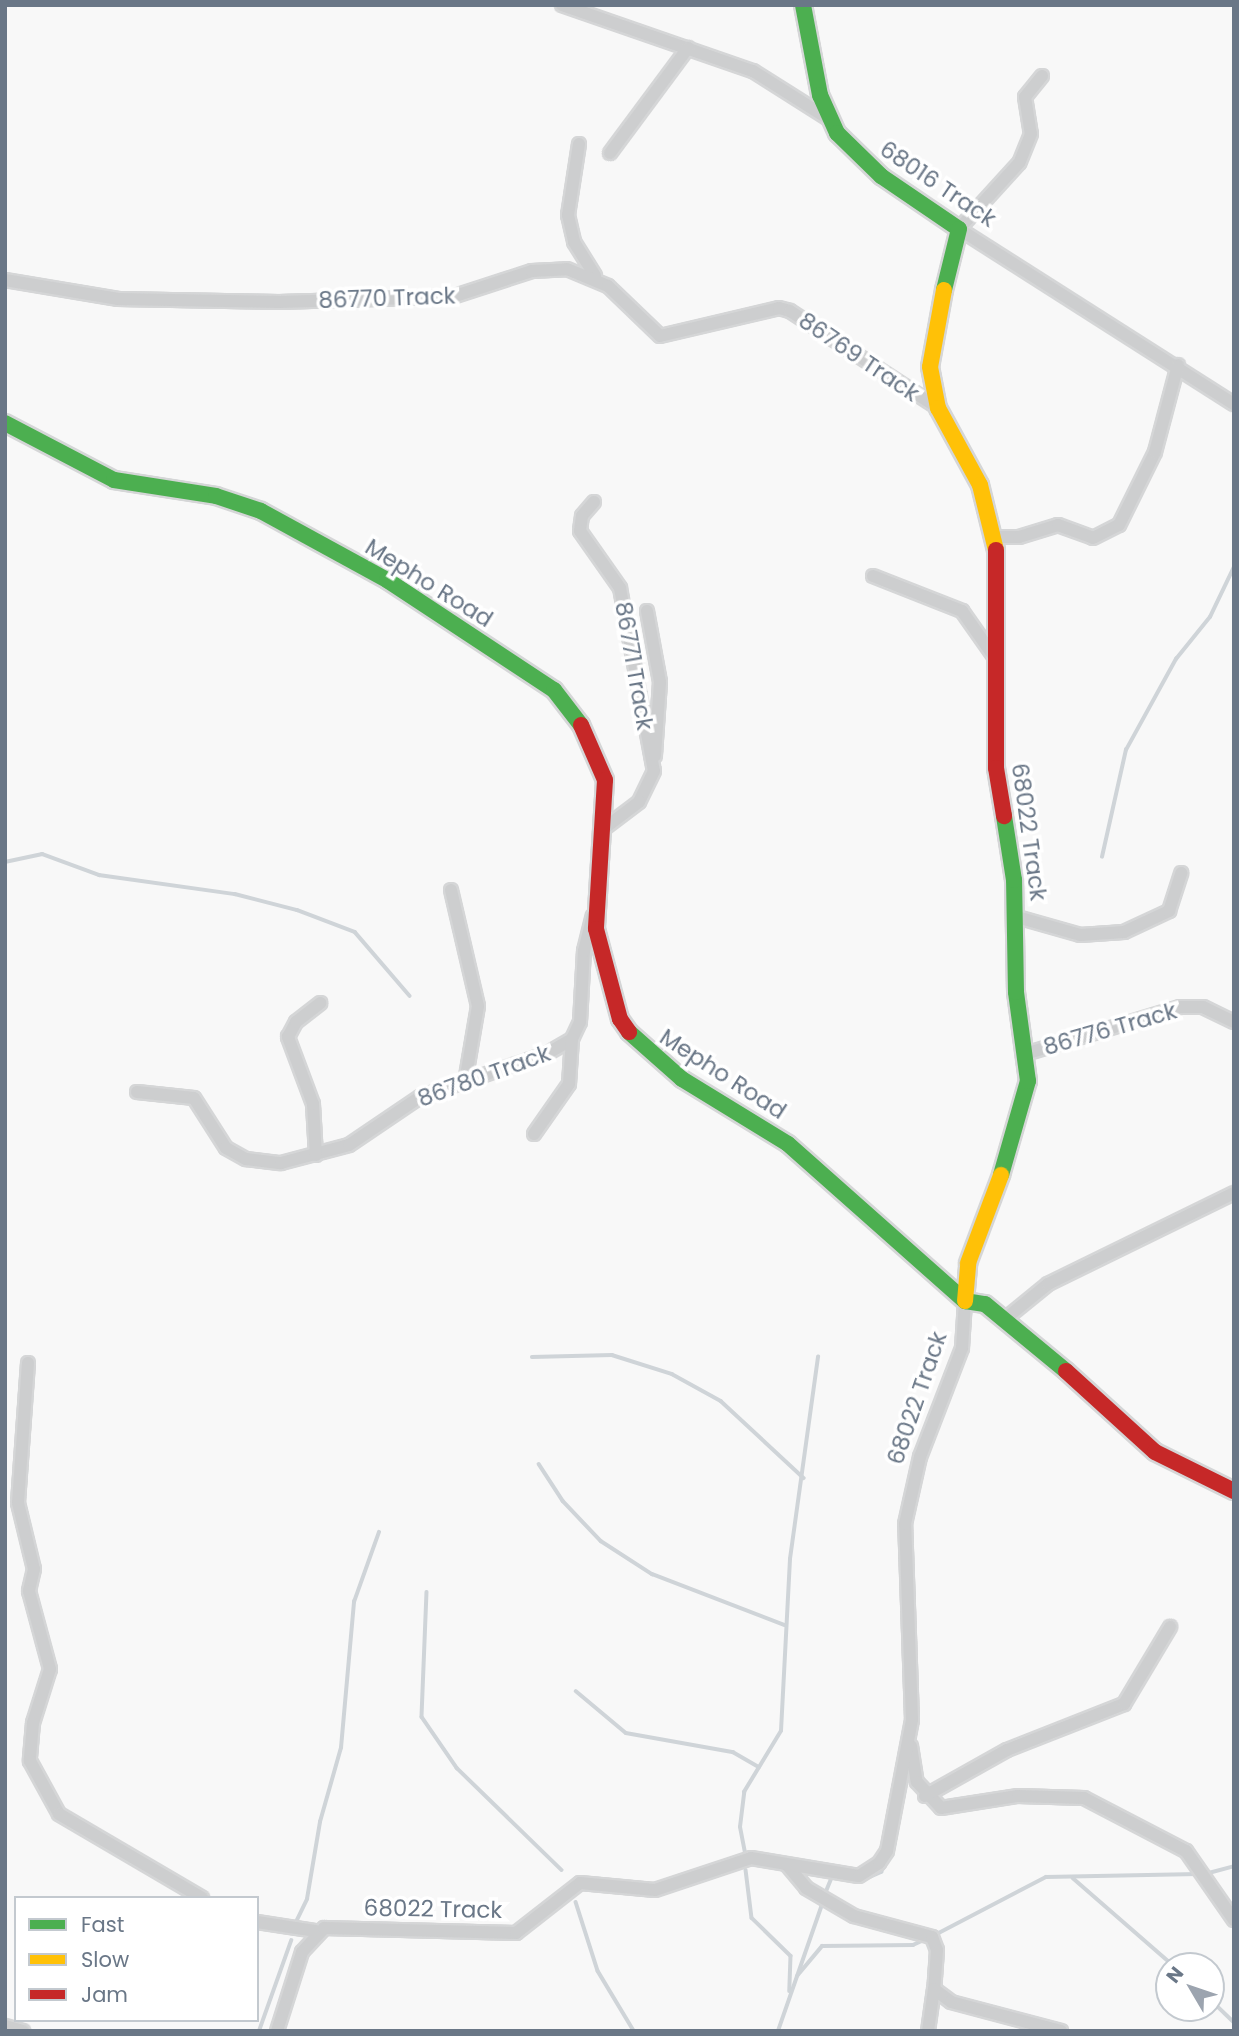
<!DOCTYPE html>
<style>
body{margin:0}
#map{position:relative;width:1239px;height:2036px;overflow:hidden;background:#f8f8f8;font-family:Poppins,sans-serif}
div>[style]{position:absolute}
.stream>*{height:3.5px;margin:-1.75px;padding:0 1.75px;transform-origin:1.75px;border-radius:1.75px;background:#cfd4d8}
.roads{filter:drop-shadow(2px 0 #d5d6d7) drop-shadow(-2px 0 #d5d6d7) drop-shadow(0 2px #d5d6d7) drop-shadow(0 -2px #d5d6d7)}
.street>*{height:12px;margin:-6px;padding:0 6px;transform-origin:6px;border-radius:6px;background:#cdcecf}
.fast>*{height:16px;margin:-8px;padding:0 8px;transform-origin:8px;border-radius:8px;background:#4caf50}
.slow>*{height:16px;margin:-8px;padding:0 8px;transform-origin:8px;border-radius:8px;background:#ffc107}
.jam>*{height:16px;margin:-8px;padding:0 8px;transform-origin:8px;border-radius:8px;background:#c62828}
span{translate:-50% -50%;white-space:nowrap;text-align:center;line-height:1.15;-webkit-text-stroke:7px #fff;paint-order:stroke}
.street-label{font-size:23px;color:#6a7787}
.frame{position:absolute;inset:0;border:7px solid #6a7787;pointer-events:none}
.legend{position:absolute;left:14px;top:1896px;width:245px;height:126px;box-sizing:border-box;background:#fff;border:2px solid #c3c9cf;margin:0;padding:9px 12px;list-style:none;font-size:21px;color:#6a7787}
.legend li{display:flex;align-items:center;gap:14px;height:35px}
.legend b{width:35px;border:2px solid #c3c9cf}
.north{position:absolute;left:1155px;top:1952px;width:70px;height:70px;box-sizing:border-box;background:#fff;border:2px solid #c3c9cf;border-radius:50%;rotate:309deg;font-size:19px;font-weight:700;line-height:28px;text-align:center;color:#6a7787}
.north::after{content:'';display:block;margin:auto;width:24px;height:32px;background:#9ca4af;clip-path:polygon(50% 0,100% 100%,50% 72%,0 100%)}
</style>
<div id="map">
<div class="stream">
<i style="left:1102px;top:857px;width:110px;rotate:-77.4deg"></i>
<i style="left:1126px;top:750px;width:104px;rotate:-61.2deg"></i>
<i style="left:1176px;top:659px;width:54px;rotate:-51deg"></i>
<i style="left:1210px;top:617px;width:55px;rotate:-64.4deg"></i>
<i style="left:5px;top:862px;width:38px;rotate:-12deg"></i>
<i style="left:42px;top:854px;width:61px;rotate:20.2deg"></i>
<i style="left:99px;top:875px;width:137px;rotate:8deg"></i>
<i style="left:235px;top:894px;width:64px;rotate:14.5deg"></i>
<i style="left:297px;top:910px;width:62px;rotate:20.8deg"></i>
<i style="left:355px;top:932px;width:84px;rotate:49.3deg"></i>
<i style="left:532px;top:1357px;width:80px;rotate:-1.4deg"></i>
<i style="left:612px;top:1355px;width:63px;rotate:17.6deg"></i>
<i style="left:672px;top:1374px;width:56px;rotate:28.9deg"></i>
<i style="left:721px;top:1401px;width:113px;rotate:42.9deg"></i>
<i style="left:539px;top:1464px;width:44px;rotate:57deg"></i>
<i style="left:563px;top:1501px;width:55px;rotate:46.5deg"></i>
<i style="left:601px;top:1541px;width:61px;rotate:32.9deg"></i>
<i style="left:652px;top:1574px;width:142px;rotate:21deg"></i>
<i style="left:427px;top:1592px;width:125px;rotate:92.3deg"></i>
<i style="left:422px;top:1717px;width:62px;rotate:55.5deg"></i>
<i style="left:457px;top:1768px;width:146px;rotate:44.2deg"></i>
<i style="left:576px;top:1691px;width:65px;rotate:40deg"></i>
<i style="left:626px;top:1733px;width:109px;rotate:10.1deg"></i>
<i style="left:733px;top:1752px;width:30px;rotate:30deg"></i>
<i style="left:745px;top:1853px;width:26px;rotate:-101deg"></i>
<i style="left:740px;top:1827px;width:35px;rotate:-83deg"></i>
<i style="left:744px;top:1792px;width:71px;rotate:-58.8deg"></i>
<i style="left:781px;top:1731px;width:172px;rotate:-87deg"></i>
<i style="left:790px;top:1559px;width:204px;rotate:-82.1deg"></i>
<i style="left:746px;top:1870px;width:48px;rotate:82.9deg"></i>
<i style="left:752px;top:1918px;width:54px;rotate:44.3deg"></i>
<i style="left:791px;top:1956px;width:35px;rotate:92deg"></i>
<i style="left:1205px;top:1874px;width:30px;rotate:-15deg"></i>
<i style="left:1073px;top:1878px;width:134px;rotate:41.1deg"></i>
<i style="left:863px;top:1880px;width:20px;rotate:-24deg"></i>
<i style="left:881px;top:1872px;width:22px;rotate:-60deg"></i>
<i style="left:825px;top:1894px;width:18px;rotate:-68deg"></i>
<i style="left:576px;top:1902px;width:72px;rotate:72.3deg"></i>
<i style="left:598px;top:1971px;width:70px;rotate:59deg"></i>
<i style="left:296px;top:1922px;width:25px;rotate:-64deg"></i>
<i style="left:307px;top:1899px;width:78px;rotate:-80.4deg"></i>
<i style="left:320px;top:1822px;width:77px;rotate:-74.2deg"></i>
<i style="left:341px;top:1748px;width:147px;rotate:-84.9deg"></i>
<i style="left:354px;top:1602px;width:74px;rotate:-70.3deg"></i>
<i style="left:933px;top:1936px;width:127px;rotate:-27.6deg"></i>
<i style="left:1046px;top:1877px;width:152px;rotate:-1.1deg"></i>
<i style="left:797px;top:1976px;width:39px;rotate:-50deg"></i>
<i style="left:822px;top:1946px;width:91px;rotate:-0.6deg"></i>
<i style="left:913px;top:1945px;width:14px;rotate:-25deg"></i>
<i style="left:1211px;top:2000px;width:32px;rotate:44deg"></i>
<i style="left:259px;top:2031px;width:96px;rotate:-70.4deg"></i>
<i style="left:778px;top:2031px;width:137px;rotate:-70.8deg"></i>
</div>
<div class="roads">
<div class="street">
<i style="left:562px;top:5px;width:202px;rotate:19.1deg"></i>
<i style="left:753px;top:71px;width:90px;rotate:32.3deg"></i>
<i style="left:1042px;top:76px;width:27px;rotate:129deg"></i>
<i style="left:1025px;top:97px;width:37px;rotate:81deg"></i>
<i style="left:1031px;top:134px;width:31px;rotate:112deg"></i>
<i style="left:1019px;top:163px;width:89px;rotate:132.3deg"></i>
<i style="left:959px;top:229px;width:326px;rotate:32.5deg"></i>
<i style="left:579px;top:144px;width:72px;rotate:98.8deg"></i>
<i style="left:568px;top:215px;width:28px;rotate:77deg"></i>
<i style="left:574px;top:242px;width:40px;rotate:58deg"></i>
<i style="left:610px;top:153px;width:131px;rotate:-53.4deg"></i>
<i style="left:5px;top:280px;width:115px;rotate:9.5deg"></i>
<i style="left:118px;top:299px;width:161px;rotate:1.1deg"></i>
<i style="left:279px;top:302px;width:173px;rotate:-1.7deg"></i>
<i style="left:452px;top:297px;width:84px;rotate:-18deg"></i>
<i style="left:532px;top:271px;width:35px;rotate:-3deg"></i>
<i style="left:567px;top:269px;width:44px;rotate:22.5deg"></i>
<i style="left:608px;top:286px;width:72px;rotate:43.9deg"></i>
<i style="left:660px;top:336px;width:122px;rotate:-13.2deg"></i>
<i style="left:779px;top:308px;width:11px;rotate:15deg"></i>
<i style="left:790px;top:311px;width:177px;rotate:33.2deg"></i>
<i style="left:594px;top:502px;width:18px;rotate:131deg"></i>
<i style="left:582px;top:516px;width:15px;rotate:98deg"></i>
<i style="left:580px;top:531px;width:70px;rotate:54.9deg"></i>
<i style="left:620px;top:588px;width:186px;rotate:79.5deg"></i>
<i style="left:654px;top:771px;width:34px;rotate:116deg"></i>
<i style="left:639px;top:802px;width:41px;rotate:142.9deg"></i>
<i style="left:996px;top:537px;width:23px"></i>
<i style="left:1019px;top:537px;width:41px;rotate:-17.1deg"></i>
<i style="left:1058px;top:525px;width:37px;rotate:20deg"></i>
<i style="left:1093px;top:538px;width:29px;rotate:-27deg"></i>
<i style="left:1119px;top:525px;width:81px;rotate:-63.7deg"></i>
<i style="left:1155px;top:452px;width:90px;rotate:-75.2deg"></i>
<i style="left:873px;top:576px;width:96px;rotate:21.5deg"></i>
<i style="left:962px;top:611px;width:57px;rotate:54.9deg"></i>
<i style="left:647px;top:611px;width:72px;rotate:79.6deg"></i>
<i style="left:660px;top:682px;width:74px;rotate:93.9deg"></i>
<i style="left:451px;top:890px;width:119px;rotate:76.9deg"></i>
<i style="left:478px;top:1006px;width:77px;rotate:99.7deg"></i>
<i style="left:1017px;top:917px;width:66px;rotate:15.9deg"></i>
<i style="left:1080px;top:935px;width:44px;rotate:-3.9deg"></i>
<i style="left:1124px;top:932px;width:50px;rotate:-25deg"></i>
<i style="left:1169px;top:911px;width:40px;rotate:-72deg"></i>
<i style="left:1025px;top:1054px;width:162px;rotate:-16.9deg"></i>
<i style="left:1180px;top:1007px;width:23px"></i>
<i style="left:1203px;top:1007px;width:34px;rotate:26deg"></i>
<i style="left:137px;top:1092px;width:57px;rotate:6deg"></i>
<i style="left:194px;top:1098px;width:59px;rotate:57.4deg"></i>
<i style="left:226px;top:1148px;width:23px;rotate:29deg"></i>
<i style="left:246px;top:1159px;width:35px;rotate:7deg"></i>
<i style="left:281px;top:1163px;width:70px;rotate:-14.8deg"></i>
<i style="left:349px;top:1145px;width:86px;rotate:-34.1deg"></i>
<i style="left:420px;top:1097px;width:135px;rotate:-19deg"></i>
<i style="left:548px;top:1053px;width:28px;rotate:-30deg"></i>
<i style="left:572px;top:1039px;width:19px;rotate:-65deg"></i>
<i style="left:580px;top:1022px;width:71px;rotate:-86.8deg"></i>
<i style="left:584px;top:951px;width:36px;rotate:-76deg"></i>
<i style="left:534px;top:1134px;width:61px;rotate:-55deg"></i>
<i style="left:569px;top:1084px;width:45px;rotate:-86.2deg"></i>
<i style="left:316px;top:1155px;width:51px;rotate:-93.4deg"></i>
<i style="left:313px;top:1104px;width:72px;rotate:-110.5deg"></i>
<i style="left:288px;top:1037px;width:17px;rotate:-62deg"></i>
<i style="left:296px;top:1022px;width:31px;rotate:-38deg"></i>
<i style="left:1005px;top:1319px;width:55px;rotate:-39.1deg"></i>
<i style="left:1048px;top:1284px;width:207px;rotate:-26.1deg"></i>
<i style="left:28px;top:1363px;width:140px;rotate:94.1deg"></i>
<i style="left:18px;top:1503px;width:68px;rotate:76.4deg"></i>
<i style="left:34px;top:1569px;width:23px;rotate:103deg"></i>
<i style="left:29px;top:1591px;width:81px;rotate:74.9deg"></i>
<i style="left:50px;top:1669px;width:57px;rotate:107.5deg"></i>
<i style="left:33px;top:1723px;width:38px;rotate:95deg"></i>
<i style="left:30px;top:1761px;width:60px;rotate:61.3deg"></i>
<i style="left:59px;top:1814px;width:166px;rotate:30.4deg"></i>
<i style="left:911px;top:1746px;width:36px;rotate:81deg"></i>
<i style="left:917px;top:1782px;width:35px;rotate:47deg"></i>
<i style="left:941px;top:1808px;width:78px;rotate:-8.9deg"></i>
<i style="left:1018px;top:1796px;width:66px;rotate:1.7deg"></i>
<i style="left:1084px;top:1798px;width:115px;rotate:27.5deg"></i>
<i style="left:1186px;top:1851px;width:84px;rotate:55.2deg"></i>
<i style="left:925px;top:1796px;width:94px;rotate:-29.3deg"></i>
<i style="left:1007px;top:1750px;width:126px;rotate:-21.5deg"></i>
<i style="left:1124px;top:1704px;width:90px;rotate:-59.1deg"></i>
<i style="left:787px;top:1865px;width:30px;rotate:50deg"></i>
<i style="left:806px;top:1888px;width:56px;rotate:30.3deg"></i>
<i style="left:854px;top:1916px;width:81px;rotate:15.1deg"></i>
<i style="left:932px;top:1937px;width:14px;rotate:69deg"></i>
<i style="left:937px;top:1950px;width:39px;rotate:94deg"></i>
<i style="left:934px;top:1989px;width:21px;rotate:37deg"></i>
<i style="left:951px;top:2002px;width:114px;rotate:14.8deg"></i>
<i style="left:257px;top:1922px;width:60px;rotate:8.7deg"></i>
<i style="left:5px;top:2026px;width:19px;rotate:16deg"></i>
<i style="left:277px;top:2031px;width:83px;rotate:-72.4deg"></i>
<i style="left:302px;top:1952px;width:33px;rotate:-47deg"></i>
<i style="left:324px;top:1928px;width:192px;rotate:1.5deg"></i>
<i style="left:516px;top:1933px;width:81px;rotate:-38deg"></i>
<i style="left:580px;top:1883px;width:75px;rotate:5.3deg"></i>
<i style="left:655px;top:1890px;width:101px;rotate:-18.4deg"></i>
<i style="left:751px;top:1858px;width:109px;rotate:9.5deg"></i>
<i style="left:859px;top:1876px;width:24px;rotate:-33deg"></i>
<i style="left:879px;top:1863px;width:14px;rotate:-56deg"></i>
<i style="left:887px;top:1851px;width:133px;rotate:-79.2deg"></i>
<i style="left:912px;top:1720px;width:196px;rotate:-92deg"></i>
<i style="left:905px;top:1524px;width:69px;rotate:-77.4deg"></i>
<i style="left:920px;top:1457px;width:117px;rotate:-68.9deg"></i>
<i style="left:962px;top:1348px;width:47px;rotate:-86.3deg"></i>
<i style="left:928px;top:2031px;width:42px;rotate:-81.9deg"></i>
</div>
<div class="fast">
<i style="left:803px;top:5px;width:92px;rotate:79.3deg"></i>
<i style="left:820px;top:95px;width:42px;rotate:65.9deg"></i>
<i style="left:837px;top:133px;width:62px;rotate:44.3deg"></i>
<i style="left:881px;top:176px;width:94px;rotate:34.2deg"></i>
<i style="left:959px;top:229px;width:63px;rotate:103.8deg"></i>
<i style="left:5px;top:423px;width:123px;rotate:27.6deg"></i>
<i style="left:114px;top:480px;width:103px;rotate:8.9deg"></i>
<i style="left:216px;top:496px;width:47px;rotate:18.4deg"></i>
<i style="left:261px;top:511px;width:144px;rotate:28.7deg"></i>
<i style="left:387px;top:580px;width:200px;rotate:33.4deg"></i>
<i style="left:554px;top:690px;width:44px;rotate:52.4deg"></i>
<i style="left:629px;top:1032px;width:71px;rotate:41.6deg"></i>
<i style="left:682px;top:1079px;width:124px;rotate:31.5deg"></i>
<i style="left:788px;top:1144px;width:237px;rotate:41.6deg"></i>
<i style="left:965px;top:1301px;width:20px;rotate:9deg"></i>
<i style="left:985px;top:1304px;width:105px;rotate:39.6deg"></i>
<i style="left:1001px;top:1175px;width:98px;rotate:-74deg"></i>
<i style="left:1028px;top:1081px;width:90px;rotate:-97.7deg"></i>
<i style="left:1016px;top:992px;width:112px;rotate:-91deg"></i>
<i style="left:1014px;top:880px;width:65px;rotate:-98.9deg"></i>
</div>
<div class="slow">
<i style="left:944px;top:290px;width:78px;rotate:100.3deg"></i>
<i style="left:930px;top:367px;width:42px;rotate:79deg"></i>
<i style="left:938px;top:408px;width:88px;rotate:61.4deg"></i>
<i style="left:980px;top:485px;width:67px;rotate:76.2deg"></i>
<i style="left:965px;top:1301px;width:38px;rotate:-85deg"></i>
<i style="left:968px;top:1263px;width:94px;rotate:-69.4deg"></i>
</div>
<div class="jam">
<i style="left:996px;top:550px;width:218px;rotate:90deg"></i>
<i style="left:996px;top:768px;width:49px;rotate:80.5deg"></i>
<i style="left:581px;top:725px;width:60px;rotate:66.4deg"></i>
<i style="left:605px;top:780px;width:149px;rotate:93.5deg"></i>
<i style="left:596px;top:929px;width:93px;rotate:75.1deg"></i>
<i style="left:620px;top:1019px;width:16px;rotate:55deg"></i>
<i style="left:1066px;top:1371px;width:120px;rotate:42.3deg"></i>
<i style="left:1155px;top:1452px;width:88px;rotate:26.3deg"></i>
</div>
</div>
<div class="street-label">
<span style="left:938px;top:184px;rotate:34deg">68016 Track</span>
<span style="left:387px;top:298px;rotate:-2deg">86770 Track</span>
<span style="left:859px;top:357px;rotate:34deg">86769 Track</span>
<span style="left:429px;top:583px;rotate:32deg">Mepho Road</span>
<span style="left:634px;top:666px;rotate:80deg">86771 Track</span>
<span style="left:1029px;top:832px;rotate:82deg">68022 Track</span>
<span style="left:1110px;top:1029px;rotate:-16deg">86776 Track</span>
<span style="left:723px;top:1074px;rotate:33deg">Mepho Road</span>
<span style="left:484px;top:1076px;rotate:-20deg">86780 Track</span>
<span style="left:917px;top:1398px;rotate:-71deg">68022 Track</span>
<span style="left:433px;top:1909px;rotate:1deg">68022 Track</span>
</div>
<div class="frame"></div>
<ul class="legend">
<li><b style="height:9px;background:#4caf50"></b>Fast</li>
<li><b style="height:9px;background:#ffc107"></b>Slow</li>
<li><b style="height:9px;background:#c62828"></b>Jam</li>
</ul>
<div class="north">N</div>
</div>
